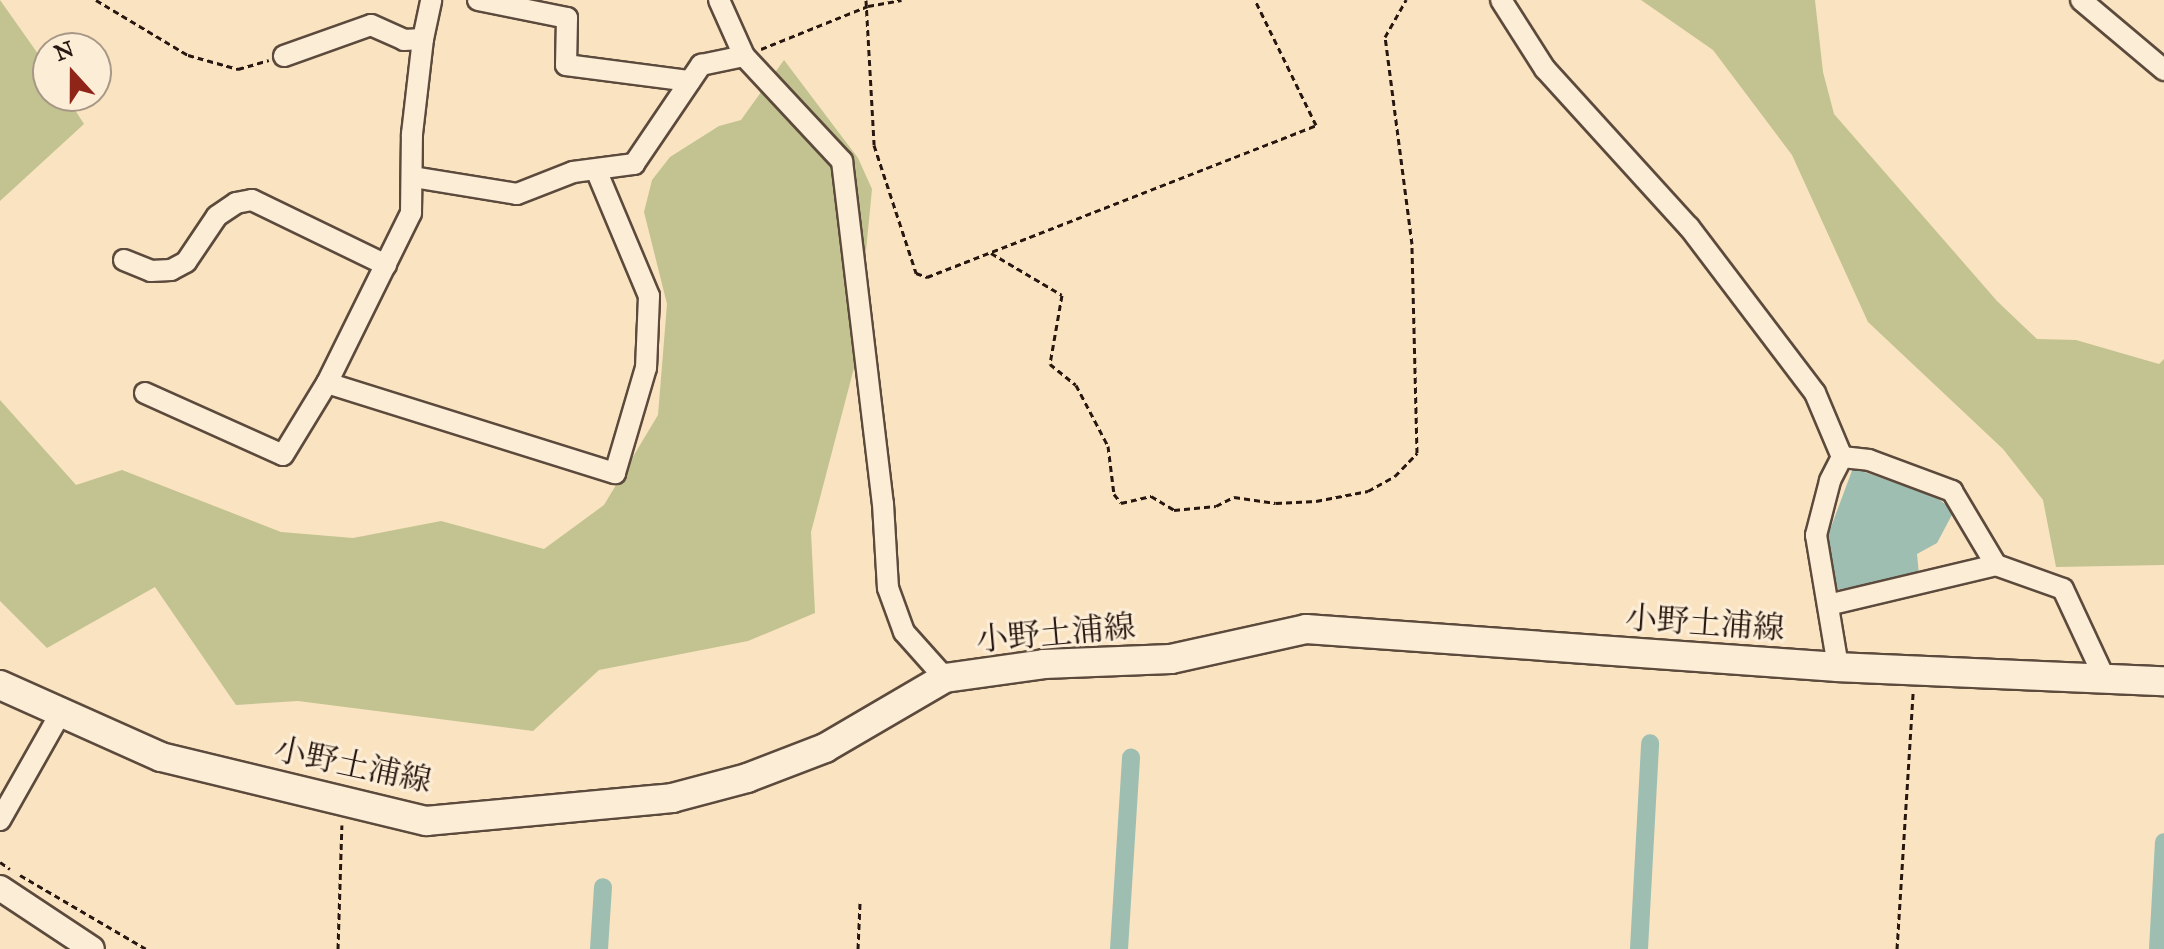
<!DOCTYPE html>
<meta charset="utf-8">
<style>
body{margin:0}
#map{position:relative;width:2164px;height:949px;overflow:hidden;background:#fae3c1;font-family:"IM FELL Great Primer","Noto Serif JP",serif}
div>[style]{position:absolute}
.green>*{inset:0;background:#c2c390}
.water>*{inset:0;background:#9ebeb2}
.canal>*{height:18px;margin:-9px;padding:0 9px;transform-origin:9px;border-radius:9px;background:#9ebeb2}
.path>*{height:3px;margin-top:-1.5px;transform-origin:0;background:repeating-linear-gradient(90deg,#271710 0 6px,transparent 0 10px)}
.roads{filter:drop-shadow(2px 0 #5c4a3c) drop-shadow(-2px 0 #5c4a3c) drop-shadow(0 2px #5c4a3c) drop-shadow(0 -2px #5c4a3c)}
.minor>*{height:20px;margin:-10px;padding:0 10px;transform-origin:10px;border-radius:10px;background:#fcedd7}
.tertiary>*{height:24px;margin:-12px;padding:0 12px;transform-origin:12px;border-radius:12px;background:#fcedd7}
.secondary>*{height:28px;margin:-14px;padding:0 14px;transform-origin:14px;border-radius:14px;background:#fcedd7}
span{translate:-50% -50%;white-space:nowrap;text-align:center;line-height:1.15;-webkit-text-stroke:6px #fcedd7;paint-order:stroke}
.street-label{font-size:32px;color:#271710}
.north{position:absolute;left:32px;top:32px;width:80px;height:80px;box-sizing:border-box;background:#fcedd7;border:2px solid #a79787;border-radius:50%;rotate:339deg;font-size:22px;font-weight:700;line-height:32px;text-align:center;color:#271710}
.north::after{content:'';display:block;margin:auto;width:28px;height:36px;background:#8f2418;clip-path:polygon(50% 0,100% 100%,50% 72%,0 100%)}
</style>
<div id="map">
<div class="green">
<i style="clip-path:polygon(0 0,48px 68px,48px 96px,66px 96px,84px 124px,0 201px)"></i>
<i style="clip-path:polygon(1641px 0,1815px 0,1823px 72px,1834px 114px,1997px 301px,2037px 339px,2076px 340px,2159px 364px,2164px 359px,2164px 565px,2056px 567px,2043px 500px,2003px 449px,1868px 322px,1792px 155px,1713px 50px)"></i>
<i style="clip-path:polygon(784px 60px,858px 158px,872px 189px,855px 364px,811px 532px,815px 613px,748px 641px,599px 670px,533px 731px,298px 701px,236px 705px,155px 587px,47px 648px,0 601px,0 400px,76px 485px,122px 470px,281px 532px,353px 538px,441px 521px,544px 549px,604px 505px,658px 415px,667px 304px,644px 212px,652px 180px,670px 157px,719px 126px,741px 120px)"></i>
</div>
<div class="water">
<i style="clip-path:polygon(1853px 468px,1936px 497px,1954px 511px,1937px 543px,1917px 554px,1919px 575px,1835px 590px,1825px 543px)"></i>
</div>
<div class="canal">
<i style="left:599px;top:949px;width:62px;rotate:-86.3deg"></i>
<i style="left:1119px;top:949px;width:192px;rotate:-86.4deg"></i>
<i style="left:1639px;top:949px;width:206px;rotate:-86.9deg"></i>
<i style="left:2158px;top:949px;width:107px;rotate:-86.8deg"></i>
</div>
<div class="path">
<i style="left:96px;top:0;width:107px;rotate:30.9deg"></i>
<i style="left:188px;top:55px;width:52px;rotate:15.6deg"></i>
<i style="left:238px;top:69px;width:32px;rotate:-16deg"></i>
<i style="left:866px;top:0;width:145px;rotate:86.8deg"></i>
<i style="left:874px;top:145px;width:135px;rotate:71.8deg"></i>
<i style="left:916px;top:273px;width:12px;rotate:20deg"></i>
<i style="left:927px;top:277px;width:418px;rotate:-21.3deg"></i>
<i style="left:1316px;top:125px;width:139px;rotate:-116deg"></i>
<i style="left:761px;top:49px;width:115px;rotate:-21.9deg"></i>
<i style="left:868px;top:6px;width:34px;rotate:-10deg"></i>
<i style="left:991px;top:253px;width:82px;rotate:30.6deg"></i>
<i style="left:1062px;top:295px;width:70px;rotate:99.9deg"></i>
<i style="left:1050px;top:364px;width:33px;rotate:39deg"></i>
<i style="left:1076px;top:385px;width:69px;rotate:62.3deg"></i>
<i style="left:1108px;top:446px;width:48px;rotate:82.9deg"></i>
<i style="left:1114px;top:494px;width:11px;rotate:52deg"></i>
<i style="left:1121px;top:503px;width:31px;rotate:-13deg"></i>
<i style="left:1151px;top:496px;width:27px;rotate:31deg"></i>
<i style="left:1174px;top:510px;width:42px;rotate:-5.4deg"></i>
<i style="left:1216px;top:506px;width:20px;rotate:-27deg"></i>
<i style="left:1234px;top:497px;width:42px;rotate:8.1deg"></i>
<i style="left:1276px;top:503px;width:40px;rotate:-2.9deg"></i>
<i style="left:1316px;top:501px;width:53px;rotate:-10.9deg"></i>
<i style="left:1368px;top:491px;width:31px;rotate:-29deg"></i>
<i style="left:1395px;top:476px;width:32px;rotate:-46deg"></i>
<i style="left:1417px;top:453px;width:209px;rotate:-91.4deg"></i>
<i style="left:1412px;top:244px;width:209px;rotate:-97.4deg"></i>
<i style="left:1385px;top:37px;width:43px;rotate:-60.4deg"></i>
<i style="left:0;top:862px;width:12px;rotate:35deg"></i>
<i style="left:20px;top:875px;width:146px;rotate:30.4deg"></i>
<i style="left:338px;top:949px;width:124px;rotate:-88.2deg"></i>
<i style="left:858px;top:949px;width:46px;rotate:-87.5deg"></i>
<i style="left:1897px;top:949px;width:256px;rotate:-86.4deg"></i>
</div>
<div class="roads">
<div class="minor">
<i style="left:478px;top:0;width:91px;rotate:11.4deg"></i>
<i style="left:567px;top:18px;width:47px;rotate:91.2deg"></i>
<i style="left:566px;top:65px;width:125px;rotate:7.4deg"></i>
<i style="left:719px;top:0;width:61px;rotate:65.9deg"></i>
<i style="left:744px;top:56px;width:144px;rotate:47deg"></i>
<i style="left:842px;top:161px;width:345px;rotate:83.2deg"></i>
<i style="left:883px;top:504px;width:84px;rotate:86.6deg"></i>
<i style="left:888px;top:588px;width:47px;rotate:70deg"></i>
<i style="left:904px;top:632px;width:62px;rotate:48.3deg"></i>
<i style="left:1501px;top:0;width:82px;rotate:57.5deg"></i>
<i style="left:1545px;top:69px;width:214px;rotate:47.7deg"></i>
<i style="left:1689px;top:227px;width:208px;rotate:52.8deg"></i>
<i style="left:1815px;top:393px;width:69px;rotate:67.1deg"></i>
<i style="left:1842px;top:457px;width:27px;rotate:117deg"></i>
<i style="left:1830px;top:481px;width:56px;rotate:104.5deg"></i>
<i style="left:1816px;top:535px;width:134px;rotate:80.5deg"></i>
<i style="left:2081px;top:0;width:109px;rotate:40.1deg"></i>
<i style="left:284px;top:56px;width:92px;rotate:-19.6deg"></i>
<i style="left:371px;top:25px;width:36px;rotate:24deg"></i>
<i style="left:404px;top:40px;width:19px;rotate:-3deg"></i>
<i style="left:423px;top:39px;width:40px;rotate:-78deg"></i>
<i style="left:413px;top:177px;width:105px;rotate:9.3deg"></i>
<i style="left:517px;top:194px;width:60px;rotate:-21.4deg"></i>
<i style="left:573px;top:172px;width:62px;rotate:-7.5deg"></i>
<i style="left:634px;top:164px;width:120px;rotate:-55.9deg"></i>
<i style="left:701px;top:65px;width:44px;rotate:-11.8deg"></i>
<i style="left:124px;top:260px;width:29px;rotate:22deg"></i>
<i style="left:151px;top:271px;width:20px;rotate:-3deg"></i>
<i style="left:171px;top:270px;width:17px;rotate:-28deg"></i>
<i style="left:186px;top:262px;width:55px;rotate:-56deg"></i>
<i style="left:217px;top:216px;width:23px;rotate:-34deg"></i>
<i style="left:236px;top:203px;width:16px;rotate:-11deg"></i>
<i style="left:252px;top:200px;width:149px;rotate:25.9deg"></i>
<i style="left:327px;top:383px;width:302px;rotate:17.4deg"></i>
<i style="left:615px;top:473px;width:109px;rotate:-73.6deg"></i>
<i style="left:646px;top:368px;width:72px;rotate:-87.6deg"></i>
<i style="left:649px;top:296px;width:137px;rotate:-112.8deg"></i>
<i style="left:145px;top:393px;width:151px;rotate:24.2deg"></i>
<i style="left:283px;top:455px;width:84px;rotate:-58.6deg"></i>
<i style="left:327px;top:383px;width:190px;rotate:-63.7deg"></i>
<i style="left:411px;top:213px;width:79px;rotate:-89.3deg"></i>
<i style="left:412px;top:134px;width:96px;rotate:-83.4deg"></i>
<i style="left:1842px;top:457px;width:27px;rotate:6deg"></i>
<i style="left:1869px;top:460px;width:89px;rotate:20.5deg"></i>
<i style="left:1952px;top:491px;width:86px;rotate:59.3deg"></i>
<i style="left:1996px;top:565px;width:71px;rotate:19.7deg"></i>
<i style="left:2063px;top:589px;width:97px;rotate:65deg"></i>
<i style="left:1828px;top:605px;width:173px;rotate:-13.4deg"></i>
<i style="left:0;top:820px;width:122px;rotate:-60.5deg"></i>
</div>
<div class="tertiary">
<i style="left:0;top:888px;width:110px;rotate:33.5deg"></i>
</div>
<div class="secondary">
<i style="left:0;top:685px;width:176px;rotate:24.1deg"></i>
<i style="left:161px;top:757px;width:273px;rotate:13.6deg"></i>
<i style="left:426px;top:821px;width:247px;rotate:-5.3deg"></i>
<i style="left:672px;top:798px;width:78px;rotate:-14.9deg"></i>
<i style="left:747px;top:778px;width:84px;rotate:-21deg"></i>
<i style="left:825px;top:748px;width:139px;rotate:-30.3deg"></i>
<i style="left:945px;top:678px;width:100px;rotate:-8deg"></i>
<i style="left:1044px;top:664px;width:127px;rotate:-2.3deg"></i>
<i style="left:1171px;top:659px;width:138px;rotate:-12.5deg"></i>
<i style="left:1306px;top:629px;width:533px;rotate:4.09deg"></i>
<i style="left:1838px;top:667px;width:326px;rotate:2.5deg"></i>
</div>
</div>
<div class="street-label">
<span style="left:1705px;top:624px;rotate:4deg">小野土浦線</span>
<span style="left:1056px;top:634px;rotate:-5deg">小野土浦線</span>
<span style="left:353px;top:766px;rotate:12deg">小野土浦線</span>
</div>
<div class="north">N</div>
</div>
